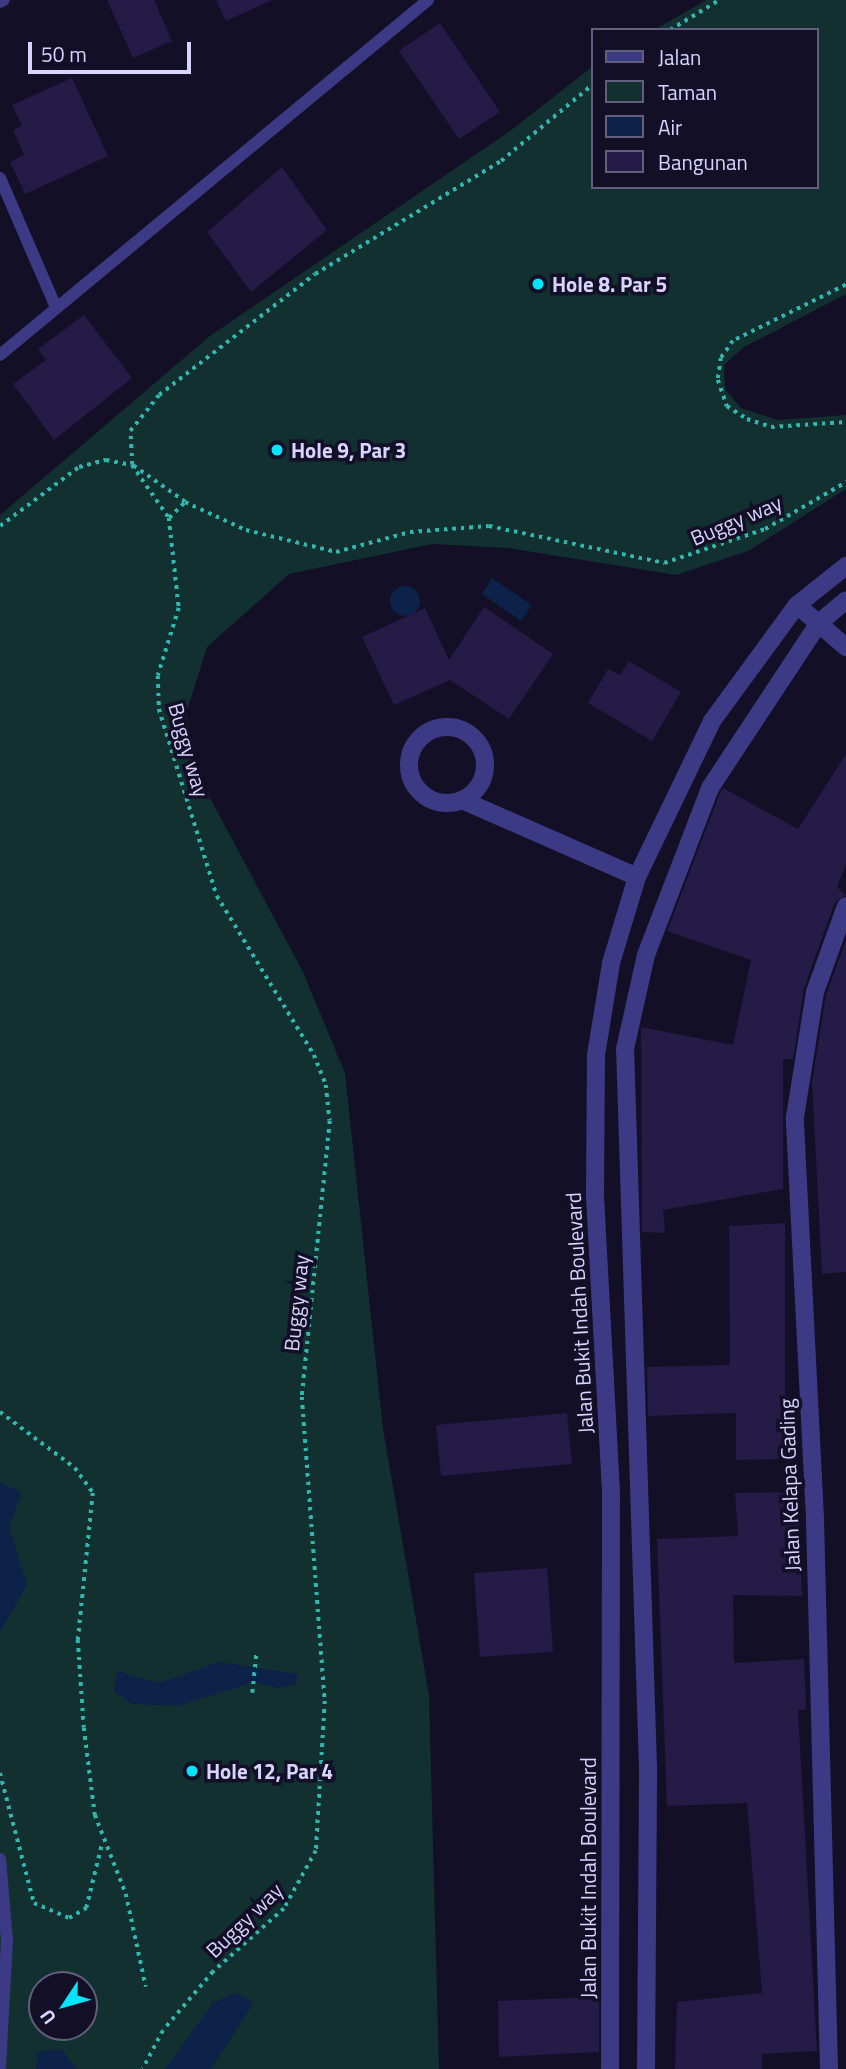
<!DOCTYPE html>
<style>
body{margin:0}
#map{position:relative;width:846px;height:2069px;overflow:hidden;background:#130f26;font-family:"Titillium Web",sans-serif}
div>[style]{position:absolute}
.green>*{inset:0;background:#12302f}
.water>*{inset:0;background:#0c2248}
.round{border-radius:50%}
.building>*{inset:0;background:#241b47}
.path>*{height:3.5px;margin-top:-1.75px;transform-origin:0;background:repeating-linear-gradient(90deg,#2fb8b0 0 3.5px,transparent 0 8.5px)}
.service>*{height:12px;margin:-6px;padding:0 6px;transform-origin:6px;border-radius:6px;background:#3d3a85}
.minor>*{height:18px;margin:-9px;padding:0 9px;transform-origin:9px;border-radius:9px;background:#3d3a85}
.minor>.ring{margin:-9px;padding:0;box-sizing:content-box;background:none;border:18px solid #3d3a85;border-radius:50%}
.dots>*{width:19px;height:19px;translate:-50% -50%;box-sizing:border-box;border:4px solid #130f26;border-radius:50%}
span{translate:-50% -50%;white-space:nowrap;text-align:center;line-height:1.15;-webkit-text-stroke:7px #130f26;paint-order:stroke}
.poi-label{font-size:21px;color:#d9d4ff;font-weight:700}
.left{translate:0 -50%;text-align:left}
.street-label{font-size:21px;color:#d9d4ff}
.legend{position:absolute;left:591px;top:28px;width:228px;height:161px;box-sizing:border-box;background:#130f26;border:2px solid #625e7d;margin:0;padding:9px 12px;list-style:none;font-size:21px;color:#d9d4ff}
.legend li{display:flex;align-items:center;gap:14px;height:35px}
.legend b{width:35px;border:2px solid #625e7d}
.north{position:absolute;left:28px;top:1971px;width:70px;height:70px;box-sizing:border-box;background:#130f26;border:2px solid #625e7d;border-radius:50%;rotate:234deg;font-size:19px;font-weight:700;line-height:28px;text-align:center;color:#d9d4ff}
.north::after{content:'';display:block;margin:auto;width:24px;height:32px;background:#00e5ff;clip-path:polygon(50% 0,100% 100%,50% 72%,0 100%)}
.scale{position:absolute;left:28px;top:42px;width:163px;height:32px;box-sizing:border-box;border:4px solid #d9d4ff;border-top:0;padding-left:9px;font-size:21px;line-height:24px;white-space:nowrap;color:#d9d4ff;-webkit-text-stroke:5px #130f26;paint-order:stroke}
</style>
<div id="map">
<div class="green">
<i style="clip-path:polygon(evenodd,706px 0,846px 0,846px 294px,744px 347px,724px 365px,725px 389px,741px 408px,778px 420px,846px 415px,846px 489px,748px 551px,676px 575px,508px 548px,432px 544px,289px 574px,207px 647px,186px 714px,201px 781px,303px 972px,345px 1073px,383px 1429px,429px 1695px,439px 2069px,0 2069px,0 515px,210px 336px,510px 131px,592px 67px,592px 187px,816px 187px,816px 30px,654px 30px,706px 0,42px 1985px,84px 1985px,84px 2027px,42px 2027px,42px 1985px)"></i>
</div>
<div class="water">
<i style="clip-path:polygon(492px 578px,532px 605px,521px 621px,482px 594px)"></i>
<i class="round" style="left:390px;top:586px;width:30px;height:30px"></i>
<i style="clip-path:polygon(0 1482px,22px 1493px,9px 1527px,27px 1585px,0 1632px)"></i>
<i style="clip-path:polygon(219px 1662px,297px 1674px,297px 1684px,278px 1688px,254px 1682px,178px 1706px,132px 1704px,114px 1691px,117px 1671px,159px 1683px)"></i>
<i style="clip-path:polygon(235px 1993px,254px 2002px,211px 2069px,165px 2069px,213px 2003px)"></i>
<i style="clip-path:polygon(61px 2049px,77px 2069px,36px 2069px,37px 2052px)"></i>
</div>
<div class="building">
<i style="clip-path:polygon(107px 0,154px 0,172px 41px,133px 58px)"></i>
<i style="clip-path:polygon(216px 0,272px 0,226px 21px)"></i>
<i style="clip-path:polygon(440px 23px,500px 112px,459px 139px,399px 51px)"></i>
<i style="clip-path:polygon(72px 78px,108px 156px,25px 194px,10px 162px,24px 155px,13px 130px,22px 126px,12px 105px)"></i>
<i style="clip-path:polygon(282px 167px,327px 230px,251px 292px,207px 232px)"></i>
<i style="clip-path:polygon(84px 315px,132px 378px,54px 440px,13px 384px,46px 360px,38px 349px)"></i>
<i style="clip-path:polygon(484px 607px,553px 654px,509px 719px,450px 680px,394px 705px,362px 637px,425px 608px,449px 660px)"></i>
<i style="clip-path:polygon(629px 661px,681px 692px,652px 741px,588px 703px,608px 669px,620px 675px)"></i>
<i style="clip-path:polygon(846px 754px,846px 865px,837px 887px,846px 895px,835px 902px,804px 988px,793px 1059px,783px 1059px,783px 1189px,663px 1210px,665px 1233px,642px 1232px,641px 1027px,733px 1045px,751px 960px,667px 931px,720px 793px,723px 788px,798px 829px)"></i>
<i style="clip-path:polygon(846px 940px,846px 1272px,822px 1274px,812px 1082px,826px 995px)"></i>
<i style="clip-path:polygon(785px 1223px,785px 1459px,736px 1460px,736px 1413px,648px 1416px,647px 1367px,730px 1365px,729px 1226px)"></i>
<i style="clip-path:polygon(567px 1413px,572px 1464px,441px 1476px,436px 1425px)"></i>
<i style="clip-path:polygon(798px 1492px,802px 1596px,733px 1595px,734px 1663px,804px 1659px,806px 1710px,798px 1710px,817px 2051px,762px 2054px,762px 2069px,675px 2069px,677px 2002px,762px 1993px,747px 1803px,667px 1806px,657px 1539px,738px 1536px,735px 1493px)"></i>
<i style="clip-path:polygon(547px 1568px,553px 1652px,480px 1657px,474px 1573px)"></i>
<i style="clip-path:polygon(599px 1997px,599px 2052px,499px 2057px,498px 2001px)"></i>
</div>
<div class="path">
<i style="left:670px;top:30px;width:57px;rotate:-31.5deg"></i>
<i style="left:846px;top:285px;width:126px;rotate:153.6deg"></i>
<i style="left:733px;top:341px;width:21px;rotate:125deg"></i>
<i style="left:721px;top:358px;width:22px;rotate:98deg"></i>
<i style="left:718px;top:380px;width:28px;rotate:71deg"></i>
<i style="left:727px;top:406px;width:24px;rotate:33deg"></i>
<i style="left:747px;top:419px;width:25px;rotate:18deg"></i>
<i style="left:771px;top:427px;width:75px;rotate:-3.8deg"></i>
<i style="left:185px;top:502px;width:65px;rotate:-145.1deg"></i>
<i style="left:132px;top:465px;width:34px;rotate:-93deg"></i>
<i style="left:130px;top:431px;width:46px;rotate:-51.1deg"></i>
<i style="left:159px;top:395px;width:197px;rotate:-37.8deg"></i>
<i style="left:315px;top:274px;width:218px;rotate:-31.3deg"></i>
<i style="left:501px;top:161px;width:119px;rotate:-39.9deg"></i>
<i style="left:169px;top:518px;width:23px;rotate:-45deg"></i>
<i style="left:185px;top:502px;width:67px;rotate:24.7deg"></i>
<i style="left:246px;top:530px;width:93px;rotate:13.7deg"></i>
<i style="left:336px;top:552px;width:77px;rotate:-15.1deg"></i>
<i style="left:410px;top:532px;width:79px;rotate:-4.3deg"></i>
<i style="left:489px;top:526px;width:179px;rotate:11.9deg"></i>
<i style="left:664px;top:563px;width:107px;rotate:-18.6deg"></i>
<i style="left:765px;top:529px;width:94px;rotate:-30.1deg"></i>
<i style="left:0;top:526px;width:99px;rotate:-36.8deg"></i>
<i style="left:79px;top:467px;width:28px;rotate:-15deg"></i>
<i style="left:106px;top:460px;width:26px;rotate:11deg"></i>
<i style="left:132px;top:465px;width:65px;rotate:55.1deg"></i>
<i style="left:169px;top:518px;width:91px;rotate:83.7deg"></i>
<i style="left:179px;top:608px;width:71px;rotate:107.2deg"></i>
<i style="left:158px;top:676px;width:33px;rotate:88deg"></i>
<i style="left:159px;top:709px;width:196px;rotate:72.8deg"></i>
<i style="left:217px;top:896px;width:186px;rotate:58.6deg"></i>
<i style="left:314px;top:1055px;width:32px;rotate:68deg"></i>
<i style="left:326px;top:1085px;width:36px;rotate:84deg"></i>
<i style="left:330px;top:1121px;width:277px;rotate:95.8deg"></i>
<i style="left:302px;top:1397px;width:305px;rotate:85.7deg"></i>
<i style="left:325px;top:1701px;width:150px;rotate:93.4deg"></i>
<i style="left:316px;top:1851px;width:66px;rotate:118.9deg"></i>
<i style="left:284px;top:1909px;width:95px;rotate:138.4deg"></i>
<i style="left:213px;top:1972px;width:77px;rotate:130.3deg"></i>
<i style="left:163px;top:2031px;width:43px;rotate:117.8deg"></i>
<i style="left:0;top:1412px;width:94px;rotate:36.7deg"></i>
<i style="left:75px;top:1468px;width:31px;rotate:54deg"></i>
<i style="left:93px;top:1493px;width:148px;rotate:95.8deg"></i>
<i style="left:78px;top:1640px;width:88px;rotate:86.1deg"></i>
<i style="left:84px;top:1728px;width:88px;rotate:82.8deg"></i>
<i style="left:95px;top:1815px;width:85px;rotate:68.6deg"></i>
<i style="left:126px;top:1894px;width:95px;rotate:77.9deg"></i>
<i style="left:252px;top:1693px;width:39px;rotate:-84deg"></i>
<i style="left:0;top:1773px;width:134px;rotate:75.3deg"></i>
<i style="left:34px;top:1903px;width:38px;rotate:23deg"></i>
<i style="left:69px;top:1918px;width:20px;rotate:-30deg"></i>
<i style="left:86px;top:1908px;width:67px;rotate:-76.2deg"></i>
</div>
<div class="service">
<i style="left:0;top:2px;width:4px;rotate:-27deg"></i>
<i style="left:0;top:178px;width:138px;rotate:66.6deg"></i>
<i style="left:0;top:355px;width:556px;rotate:-39.67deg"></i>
<i style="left:0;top:1859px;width:82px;rotate:85.1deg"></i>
<i style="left:7px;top:1941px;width:126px;rotate:93.2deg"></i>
</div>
<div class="minor">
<i style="left:797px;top:605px;width:65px;rotate:40.6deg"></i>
<i class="ring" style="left:409px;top:727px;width:58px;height:58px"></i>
<i style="left:462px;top:800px;width:191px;rotate:23.7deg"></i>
<i style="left:610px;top:2069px;width:577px;rotate:-89.9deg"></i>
<i style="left:611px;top:1492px;width:298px;rotate:-93.1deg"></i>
<i style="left:595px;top:1194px;width:139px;rotate:-89.6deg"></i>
<i style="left:596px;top:1055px;width:93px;rotate:-80.7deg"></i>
<i style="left:611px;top:963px;width:90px;rotate:-73.2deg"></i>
<i style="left:637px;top:877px;width:173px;rotate:-64.3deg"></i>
<i style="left:712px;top:721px;width:144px;rotate:-53.8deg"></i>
<i style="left:797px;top:605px;width:63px;rotate:-38.5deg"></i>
<i style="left:646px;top:2069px;width:302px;rotate:-89.6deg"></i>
<i style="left:648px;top:1767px;width:718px;rotate:-91.83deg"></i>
<i style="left:625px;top:1049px;width:96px;rotate:-77.4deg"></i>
<i style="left:646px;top:955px;width:179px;rotate:-69deg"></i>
<i style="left:710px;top:788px;width:198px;rotate:-56.6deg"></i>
<i style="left:819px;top:623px;width:35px;rotate:-40deg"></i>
<i style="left:829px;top:2069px;width:551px;rotate:-91.46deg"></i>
<i style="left:815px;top:1518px;width:401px;rotate:-92.9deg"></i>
<i style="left:795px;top:1117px;width:127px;rotate:-80.9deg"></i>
<i style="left:815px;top:992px;width:91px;rotate:-70.2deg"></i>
</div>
<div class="dots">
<i style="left:538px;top:284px;background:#00e5ff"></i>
<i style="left:277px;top:450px;background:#00e5ff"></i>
<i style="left:192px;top:1771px;background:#00e5ff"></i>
</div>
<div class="poi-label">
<span class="left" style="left:552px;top:284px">Hole 8. Par 5</span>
<span class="left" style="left:291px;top:450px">Hole 9, Par 3</span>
<span class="left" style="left:206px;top:1771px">Hole 12, Par 4</span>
</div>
<div class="street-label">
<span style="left:736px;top:520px;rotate:-23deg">Buggy way</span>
<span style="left:189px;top:750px;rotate:74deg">Buggy way</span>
<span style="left:296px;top:1303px;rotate:-84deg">Buggy way</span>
<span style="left:579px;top:1313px;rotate:-93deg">Jalan Bukit Indah Boulevard</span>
<span style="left:789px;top:1485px;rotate:-92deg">Jalan Kelapa Gading</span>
<span style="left:588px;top:1878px;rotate:-90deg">Jalan Bukit Indah Boulevard</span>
<span style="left:244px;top:1920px;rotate:-44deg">Buggy way</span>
</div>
<ul class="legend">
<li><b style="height:9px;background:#3d3a85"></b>Jalan</li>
<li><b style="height:19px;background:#12302f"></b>Taman</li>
<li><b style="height:19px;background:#0c2248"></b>Air</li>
<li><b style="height:19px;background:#241b47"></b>Bangunan</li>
</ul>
<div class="north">U</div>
<div class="scale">50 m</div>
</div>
